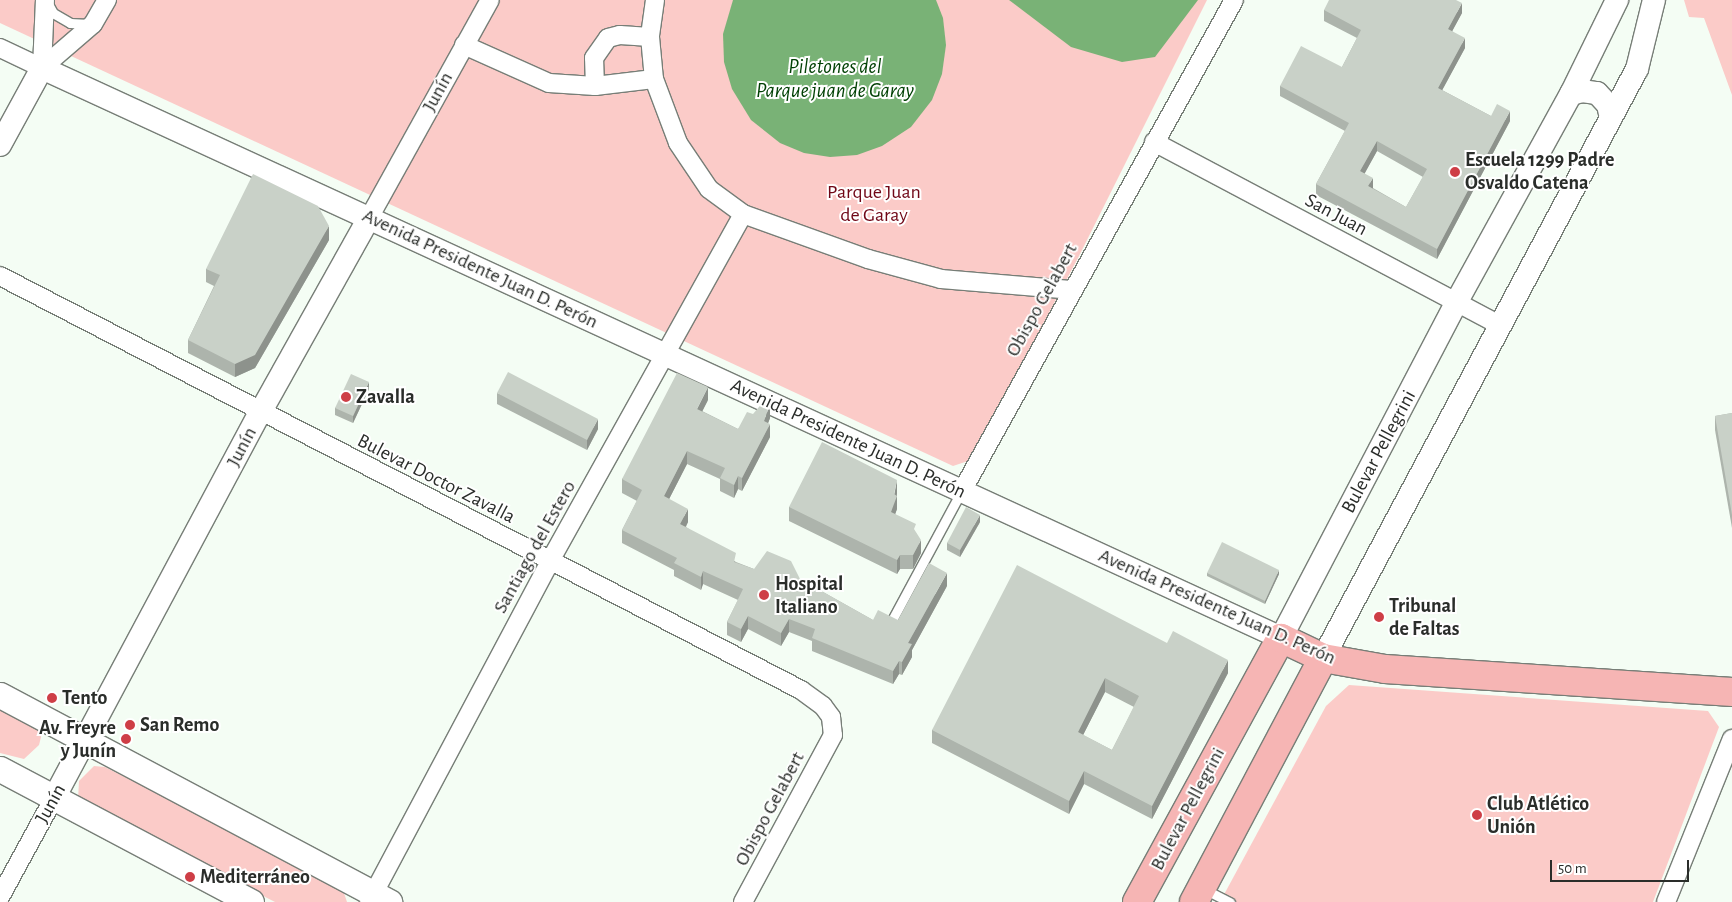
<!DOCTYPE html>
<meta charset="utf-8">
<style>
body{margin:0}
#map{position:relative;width:1732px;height:902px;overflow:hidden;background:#f4fdf4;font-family:"Alegreya Sans",sans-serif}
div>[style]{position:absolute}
.green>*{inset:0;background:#fbcbc8}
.water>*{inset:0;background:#79b276}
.roads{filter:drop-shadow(1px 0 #777e77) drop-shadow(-1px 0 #777e77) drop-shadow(0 1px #777e77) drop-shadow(0 -1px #777e77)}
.service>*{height:9px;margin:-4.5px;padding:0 4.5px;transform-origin:4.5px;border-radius:4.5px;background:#fff}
.minor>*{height:18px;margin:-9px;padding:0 9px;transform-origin:9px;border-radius:9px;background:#fff}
.tertiary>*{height:22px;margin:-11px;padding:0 11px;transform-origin:11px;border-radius:11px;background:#fff}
.secondary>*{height:25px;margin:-12.5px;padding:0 12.5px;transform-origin:12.5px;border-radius:12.5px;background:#fff}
.primary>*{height:28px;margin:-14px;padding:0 14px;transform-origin:14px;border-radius:14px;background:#f6b5b4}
.wall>*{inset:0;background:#adb4ac}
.shaded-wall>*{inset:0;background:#8d928c}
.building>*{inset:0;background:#c9d1c8}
.dots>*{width:14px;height:14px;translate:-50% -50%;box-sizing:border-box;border:2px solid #fff;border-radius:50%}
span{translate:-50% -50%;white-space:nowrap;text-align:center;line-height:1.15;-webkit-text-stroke:4px #fff;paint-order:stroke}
.street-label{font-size:20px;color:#2a2d2a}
.poi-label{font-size:20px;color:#2a2d2a;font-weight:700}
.left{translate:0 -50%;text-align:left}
.right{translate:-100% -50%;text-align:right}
.park-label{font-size:20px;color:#700717}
.water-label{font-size:21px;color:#014104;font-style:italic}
.scale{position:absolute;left:1550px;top:860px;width:139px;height:22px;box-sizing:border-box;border:2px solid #2a2d2a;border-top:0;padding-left:6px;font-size:15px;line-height:18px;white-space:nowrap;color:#2a2d2a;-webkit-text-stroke:4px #fff;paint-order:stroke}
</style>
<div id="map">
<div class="green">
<i style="clip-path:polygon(0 0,1207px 0,1079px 256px,971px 460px,953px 466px,0 23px)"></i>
<i style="clip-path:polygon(1684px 0,1732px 0,1732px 95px,1704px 18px,1689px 17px)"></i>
<i style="clip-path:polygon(1349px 685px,1708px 711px,1719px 727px,1653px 902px,1220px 902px,1326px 706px)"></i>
<i style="clip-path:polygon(0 703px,37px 725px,41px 737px,39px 745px,24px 759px,0 753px)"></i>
<i style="clip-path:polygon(94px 766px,105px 767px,334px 882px,343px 890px,347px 902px,275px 902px,78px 800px,79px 781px)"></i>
</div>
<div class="water">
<i style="clip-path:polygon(733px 0,936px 0,943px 18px,946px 45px,942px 74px,932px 100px,911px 127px,882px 146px,857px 155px,830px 157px,804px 153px,780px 143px,751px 120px,732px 89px,724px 62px,723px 34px)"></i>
<i style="clip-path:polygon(1009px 0,1198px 0,1155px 57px,1122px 62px,1071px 47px)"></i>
</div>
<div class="roads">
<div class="service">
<i style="left:47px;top:2px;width:13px;rotate:61deg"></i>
<i style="left:53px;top:13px;width:20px;rotate:30deg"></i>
<i style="left:70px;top:23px;width:20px;rotate:3deg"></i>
<i style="left:891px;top:622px;width:148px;rotate:-61.7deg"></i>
<i style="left:1204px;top:889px;width:29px;rotate:27deg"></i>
</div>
<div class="minor">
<i style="left:655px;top:0;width:37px;rotate:98deg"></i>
<i style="left:650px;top:37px;width:42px;rotate:84.6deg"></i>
<i style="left:654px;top:79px;width:68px;rotate:69.4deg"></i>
<i style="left:678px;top:143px;width:55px;rotate:56deg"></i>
<i style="left:709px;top:189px;width:42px;rotate:36.3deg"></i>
<i style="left:743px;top:214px;width:133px;rotate:19.8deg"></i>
<i style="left:868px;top:259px;width:76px;rotate:15.3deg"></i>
<i style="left:941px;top:279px;width:130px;rotate:4.8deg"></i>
<i style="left:464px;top:45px;width:93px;rotate:24.1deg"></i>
<i style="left:549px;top:83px;width:46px;rotate:3.7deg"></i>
<i style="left:595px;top:86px;width:59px;rotate:-6.8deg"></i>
<i style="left:0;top:48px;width:47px;rotate:25.5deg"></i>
<i style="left:42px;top:68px;width:67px;rotate:-40.8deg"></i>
<i style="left:93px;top:24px;width:28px;rotate:-60deg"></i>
<i style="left:42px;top:68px;width:68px;rotate:-87.5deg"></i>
<i style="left:595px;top:86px;width:28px;rotate:-92deg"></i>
<i style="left:594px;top:58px;width:24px;rotate:-55deg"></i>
<i style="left:608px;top:38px;width:12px;rotate:-14deg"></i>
<i style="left:620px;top:35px;width:30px;rotate:4deg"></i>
<i style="left:1154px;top:142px;width:391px;rotate:27.9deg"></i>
<i style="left:369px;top:218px;width:249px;rotate:-61deg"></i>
<i style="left:0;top:276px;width:902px;rotate:27.33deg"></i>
<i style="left:801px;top:690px;width:27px;rotate:36deg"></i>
<i style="left:823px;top:706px;width:14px;rotate:54deg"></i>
<i style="left:831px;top:717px;width:18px;rotate:84deg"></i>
<i style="left:833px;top:735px;width:190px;rotate:118.3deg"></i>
<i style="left:962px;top:491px;width:561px;rotate:-61.01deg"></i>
<i style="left:0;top:897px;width:113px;rotate:-61.4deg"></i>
<i style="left:369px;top:902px;width:386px;rotate:-62deg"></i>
<i style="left:550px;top:561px;width:397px;rotate:-60.9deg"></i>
<i style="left:1666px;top:902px;width:176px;rotate:-68deg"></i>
</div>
<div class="tertiary">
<i style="left:1571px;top:94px;width:11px;rotate:-15deg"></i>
<i style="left:1582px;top:91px;width:15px;rotate:8deg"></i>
<i style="left:1597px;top:93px;width:16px;rotate:47deg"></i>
<i style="left:1608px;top:105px;width:13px;rotate:77deg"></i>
<i style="left:0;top:145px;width:88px;rotate:-61.4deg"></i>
<i style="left:42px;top:68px;width:1364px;rotate:24.7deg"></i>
<i style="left:1281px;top:638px;width:378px;rotate:-62.4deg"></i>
<i style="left:1456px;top:303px;width:239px;rotate:-61.2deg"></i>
<i style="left:1571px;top:94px;width:105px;rotate:-63.9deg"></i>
<i style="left:1323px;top:658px;width:667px;rotate:-61.94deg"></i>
<i style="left:1637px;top:69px;width:71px;rotate:-76.2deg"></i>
<i style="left:54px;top:798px;width:437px;rotate:-61.9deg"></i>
<i style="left:260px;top:413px;width:223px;rotate:-60.8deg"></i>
</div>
<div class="secondary">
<i style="left:0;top:695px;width:441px;rotate:28deg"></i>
<i style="left:0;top:769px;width:284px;rotate:27.9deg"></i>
</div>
<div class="primary">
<i style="left:1137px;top:902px;width:301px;rotate:-61.4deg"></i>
<i style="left:1281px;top:638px;width:47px;rotate:25.5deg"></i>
<i style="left:1323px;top:658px;width:63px;rotate:10.1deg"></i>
<i style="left:1385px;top:669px;width:348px;rotate:3.8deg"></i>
<i style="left:1194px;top:902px;width:276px;rotate:-62.1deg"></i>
</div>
</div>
<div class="wall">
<i style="clip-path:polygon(evenodd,1324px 10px,1462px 13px,1452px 31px,1465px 48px,1442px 90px,1491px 116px,1510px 121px,1437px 259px,1316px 195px,1316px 184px,1345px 131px,1280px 96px,1280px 86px,1342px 67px,1357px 38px,1324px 21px,1324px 10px,1377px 151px,1423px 177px,1406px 207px,1373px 188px,1364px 174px,1377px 151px)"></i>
<i style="clip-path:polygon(329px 240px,255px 368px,235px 377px,188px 353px,188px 340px,214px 286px,206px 282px,206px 269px)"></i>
<i style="clip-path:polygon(369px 389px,353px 423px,335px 415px,335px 408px)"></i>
<i style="clip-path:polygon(497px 393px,598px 429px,587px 450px,497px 404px)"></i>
<i style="clip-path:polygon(708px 400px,702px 411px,738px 429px,753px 414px,770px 418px,768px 423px,770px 437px,742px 491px,738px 489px,734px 498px,720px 491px,720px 479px,687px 464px,669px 499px,688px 522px,686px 527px,736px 562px,754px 569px,800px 579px,873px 620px,898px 620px,947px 586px,912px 650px,912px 657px,902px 675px,899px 674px,893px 684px,812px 651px,812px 641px,789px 632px,781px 646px,748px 629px,741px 642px,727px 635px,727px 622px,738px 600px,703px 584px,701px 590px,674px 576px,674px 570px,622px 543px,622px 530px,637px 501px,622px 493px,622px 479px)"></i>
<i style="clip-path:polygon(1732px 413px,1732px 528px,1715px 430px,1715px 416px)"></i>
<i style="clip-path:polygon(897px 495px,897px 509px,895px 514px,916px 533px,921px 553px,913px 569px,900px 569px,897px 574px,789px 521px,789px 507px)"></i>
<i style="clip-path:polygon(980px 522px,960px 557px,947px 550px,947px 543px)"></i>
<i style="clip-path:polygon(1207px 573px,1279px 574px,1265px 604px,1207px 576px)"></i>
<i style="clip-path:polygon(evenodd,1167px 643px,1228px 673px,1152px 819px,1084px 784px,1069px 814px,932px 743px,932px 730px,1167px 643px,1105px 692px,1134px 707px,1112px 750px,1083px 735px,1105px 692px)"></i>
</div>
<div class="shaded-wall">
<i style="clip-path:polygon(1462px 3px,1462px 13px,1448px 39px,1448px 29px)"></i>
<i style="clip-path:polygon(1465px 38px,1465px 48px,1438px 98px,1438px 88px)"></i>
<i style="clip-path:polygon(1510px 111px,1510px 121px,1437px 259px,1437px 249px)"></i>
<i style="clip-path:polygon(1377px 141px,1377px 151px,1360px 182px,1360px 171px)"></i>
<i style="clip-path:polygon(1373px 178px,1373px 189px,1368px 186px)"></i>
<i style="clip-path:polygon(329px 226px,329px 240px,255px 368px,235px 377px,235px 364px)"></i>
<i style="clip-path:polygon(369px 382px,369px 389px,353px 423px,353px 416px)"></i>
<i style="clip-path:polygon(708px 387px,708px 400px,697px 422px,697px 409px)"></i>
<i style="clip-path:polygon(770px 404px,770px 418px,764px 434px,764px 421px)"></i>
<i style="clip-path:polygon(598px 419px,598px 429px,587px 450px,587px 440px)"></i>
<i style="clip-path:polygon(770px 424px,770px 437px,742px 491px,742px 478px)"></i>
<i style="clip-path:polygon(687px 451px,687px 464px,664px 509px,664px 496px)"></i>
<i style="clip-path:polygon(738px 476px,738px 489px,734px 498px,734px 485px)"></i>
<i style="clip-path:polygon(897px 480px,897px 494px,896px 500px,897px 496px,897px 509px,891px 526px,891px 512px)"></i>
<i style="clip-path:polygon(688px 509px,688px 522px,680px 537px,680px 524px)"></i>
<i style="clip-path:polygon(980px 515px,980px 522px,960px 557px,960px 550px)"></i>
<i style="clip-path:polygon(921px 540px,921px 553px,913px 569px,913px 555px)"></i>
<i style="clip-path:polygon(900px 555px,900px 569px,897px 574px,897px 560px)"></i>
<i style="clip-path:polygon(1279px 570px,1279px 574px,1265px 604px,1265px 601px)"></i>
<i style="clip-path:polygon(703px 571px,703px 584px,701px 590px,701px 577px)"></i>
<i style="clip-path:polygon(947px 573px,947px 586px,912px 650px,912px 657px,902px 675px,902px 662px,908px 643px)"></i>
<i style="clip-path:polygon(748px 616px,748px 629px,741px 642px,741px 629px)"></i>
<i style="clip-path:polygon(789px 619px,789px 632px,781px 646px,781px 633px)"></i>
<i style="clip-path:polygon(1228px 660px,1228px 673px,1152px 819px,1152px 806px)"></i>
<i style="clip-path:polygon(899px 661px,899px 674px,893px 684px,893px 671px)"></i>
<i style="clip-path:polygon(1105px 678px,1105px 692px,1078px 745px,1078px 732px)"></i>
<i style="clip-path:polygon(1084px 771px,1084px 784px,1069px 814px,1069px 801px)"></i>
</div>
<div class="building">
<i style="clip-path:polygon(evenodd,1329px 0,1456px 0,1462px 3px,1448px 29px,1465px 38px,1438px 88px,1491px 116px,1497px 104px,1510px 111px,1437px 249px,1316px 184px,1349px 123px,1280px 86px,1301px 46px,1342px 67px,1361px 30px,1324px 10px,1329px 0,1377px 141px,1427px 169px,1406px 207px,1368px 186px,1373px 178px,1360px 171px,1377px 141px)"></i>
<i style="clip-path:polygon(253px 174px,318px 206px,329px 226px,255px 355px,235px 364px,188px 340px,220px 275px,206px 269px)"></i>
<i style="clip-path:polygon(508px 372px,598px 419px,587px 440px,497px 393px)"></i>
<i style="clip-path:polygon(677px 373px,708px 387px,697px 409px,738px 429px,747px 412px,753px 414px,764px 401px,770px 404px,764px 421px,770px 424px,742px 478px,738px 476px,734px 485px,720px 478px,725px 468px,687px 451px,664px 496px,688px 509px,680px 524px,736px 553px,734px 562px,754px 569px,767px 551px,791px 561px,800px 579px,873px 620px,878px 610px,898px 620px,929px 563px,947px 573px,908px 643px,912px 644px,902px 662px,899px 661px,893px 671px,812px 638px,815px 629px,789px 619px,781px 633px,748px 616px,741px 629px,727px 622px,743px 589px,703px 571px,701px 577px,674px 563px,677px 558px,622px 530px,642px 490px,622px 479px)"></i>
<i style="clip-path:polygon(351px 374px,369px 382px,353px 416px,335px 408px)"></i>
<i style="clip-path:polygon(1732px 413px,1732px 515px,1715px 416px)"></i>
<i style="clip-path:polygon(822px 442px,897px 480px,894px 494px,897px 496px,891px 512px,916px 524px,914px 529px,921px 540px,913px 555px,900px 555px,897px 560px,789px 507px)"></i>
<i style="clip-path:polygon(966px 507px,980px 515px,960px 550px,947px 543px)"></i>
<i style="clip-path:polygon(1222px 542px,1279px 570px,1265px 601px,1207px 573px)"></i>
<i style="clip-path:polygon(evenodd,1017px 565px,1167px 643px,1173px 631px,1228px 660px,1152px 806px,1084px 771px,1069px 801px,932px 730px,1017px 565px,1105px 678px,1139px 696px,1112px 750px,1078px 732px,1105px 678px)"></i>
</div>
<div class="dots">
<i style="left:1455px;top:172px;background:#ce3e46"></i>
<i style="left:346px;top:397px;background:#ce3e46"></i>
<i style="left:764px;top:595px;background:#ce3e46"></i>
<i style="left:1379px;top:617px;background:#ce3e46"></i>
<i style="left:52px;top:698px;background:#ce3e46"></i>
<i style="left:130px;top:725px;background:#ce3e46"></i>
<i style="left:126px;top:739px;background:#ce3e46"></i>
<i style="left:1477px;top:815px;background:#ce3e46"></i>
<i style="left:190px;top:877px;background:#ce3e46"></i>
</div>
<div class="street-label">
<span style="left:438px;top:92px;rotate:-61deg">Junín</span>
<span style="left:1336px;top:215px;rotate:28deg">San Juan</span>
<span style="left:480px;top:269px;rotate:25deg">Avenida Presidente Juan D. Perón</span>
<span style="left:1042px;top:300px;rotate:-61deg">Obispo Gelabert</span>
<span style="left:848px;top:439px;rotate:25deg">Avenida Presidente Juan D. Perón</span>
<span style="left:242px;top:447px;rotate:-62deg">Junín</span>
<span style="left:1379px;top:452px;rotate:-62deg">Bulevar Pellegrini</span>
<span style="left:436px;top:479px;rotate:27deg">Bulevar Doctor Zavalla</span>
<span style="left:535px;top:547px;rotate:-61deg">Santiago del Estero</span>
<span style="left:1217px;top:607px;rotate:24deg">Avenida Presidente Juan D. Perón</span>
<span style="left:51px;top:804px;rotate:-61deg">Junín</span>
<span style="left:770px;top:809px;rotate:-62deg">Obispo Gelabert</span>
<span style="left:1188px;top:809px;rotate:-62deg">Bulevar Pellegrini</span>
</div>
<div class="poi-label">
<span class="left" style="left:1465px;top:172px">Escuela 1299 Padre<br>Osvaldo Catena</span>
<span class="left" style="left:356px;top:397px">Zavalla</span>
<span class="left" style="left:775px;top:596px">Hospital<br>Italiano</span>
<span class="left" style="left:1389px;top:618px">Tribunal<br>de Faltas</span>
<span class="left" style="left:62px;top:698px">Tento</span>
<span class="left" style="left:140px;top:725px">San Remo</span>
<span class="right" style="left:116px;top:740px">Av. Freyre<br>y Junín</span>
<span class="left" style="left:1487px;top:816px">Club Atlético<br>Unión</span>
<span class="left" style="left:200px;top:877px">Mediterráneo</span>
</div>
<div class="park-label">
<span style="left:874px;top:204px">Parque Juan<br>de Garay</span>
</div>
<div class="water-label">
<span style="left:835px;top:79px">Piletones del<br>Parque juan de Garay</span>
</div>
<div class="scale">50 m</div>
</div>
